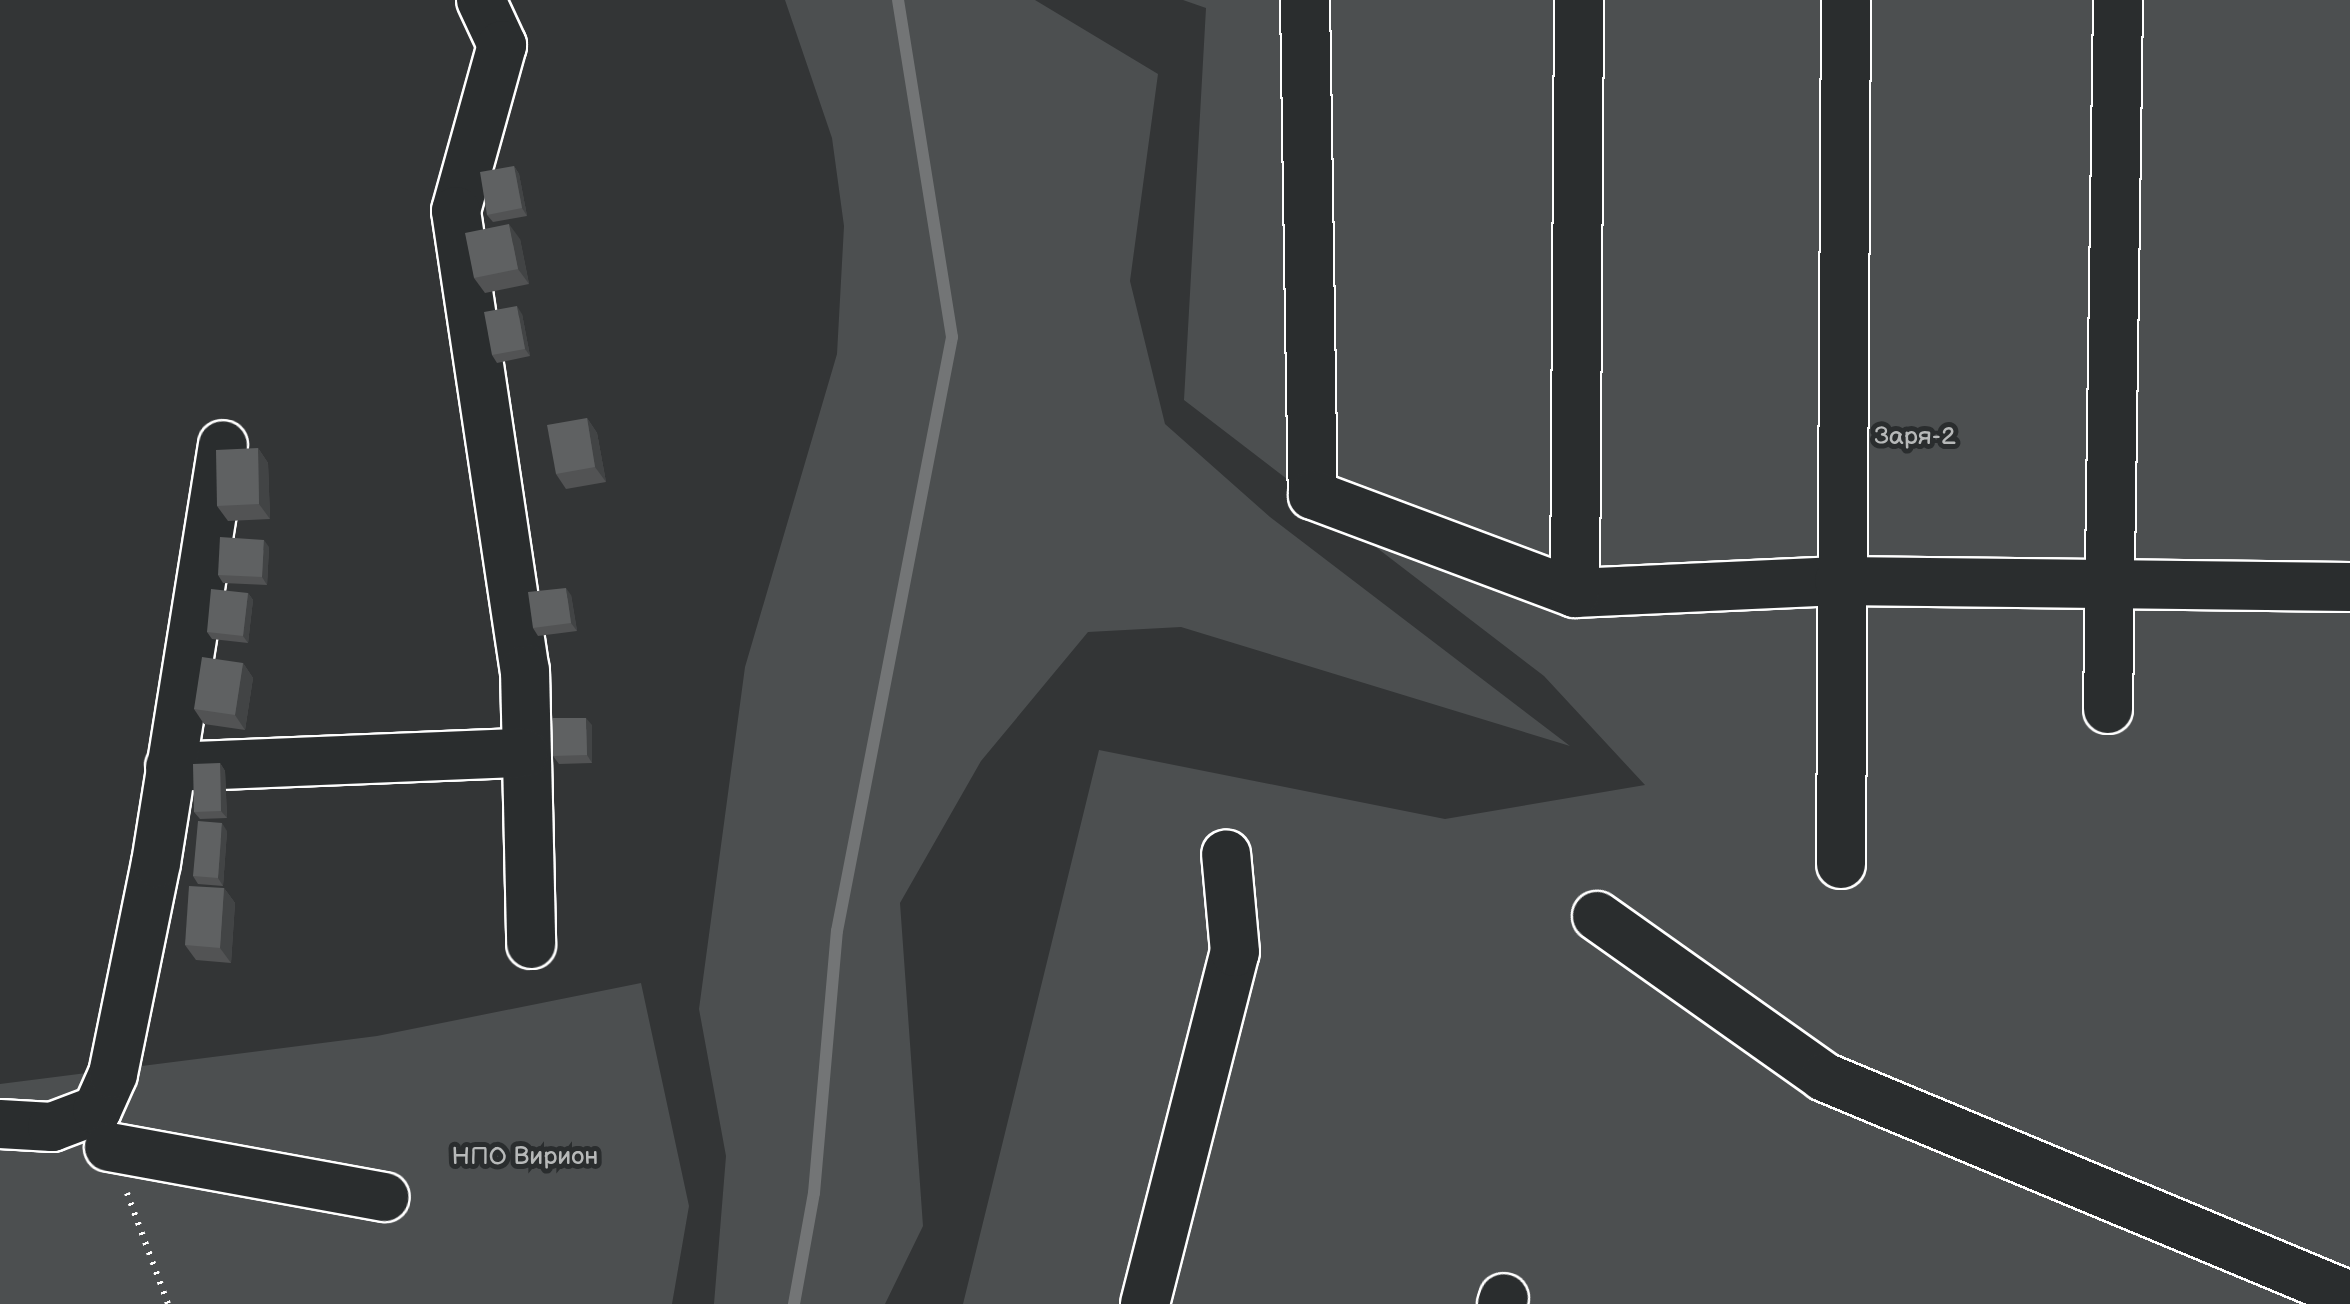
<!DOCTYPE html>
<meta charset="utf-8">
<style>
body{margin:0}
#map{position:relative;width:2350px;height:1304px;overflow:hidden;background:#333536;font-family:"Balsamiq Sans",sans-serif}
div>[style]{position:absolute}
.green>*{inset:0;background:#4c4f50}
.stream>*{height:12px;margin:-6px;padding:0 6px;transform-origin:6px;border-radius:6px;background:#737576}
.path>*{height:6px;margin-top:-3px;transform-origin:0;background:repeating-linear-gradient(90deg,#fff 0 2.5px,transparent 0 10.5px)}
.roads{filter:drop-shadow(2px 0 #fff) drop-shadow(-2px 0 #fff) drop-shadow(0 2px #fff) drop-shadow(0 -2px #fff)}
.minor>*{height:48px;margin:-24px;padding:0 24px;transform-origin:24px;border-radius:24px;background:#2a2d2e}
.wall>*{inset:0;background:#525354}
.shaded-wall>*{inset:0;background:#424445}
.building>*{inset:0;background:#5f6162}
span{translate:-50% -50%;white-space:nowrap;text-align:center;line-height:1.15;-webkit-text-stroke:10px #2a2d2e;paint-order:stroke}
.park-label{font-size:25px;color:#b7b9b9}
</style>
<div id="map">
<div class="green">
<i style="clip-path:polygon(785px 0,1035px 0,1158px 74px,1130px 281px,1165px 424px,1270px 517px,1570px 746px,1181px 627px,1088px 632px,981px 761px,900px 903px,923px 1226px,885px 1304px,714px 1304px,726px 1156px,699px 1009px,745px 667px,837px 354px,844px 226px,832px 138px)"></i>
<i style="clip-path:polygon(1183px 0,2350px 0,2350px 1304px,963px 1304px,1099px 750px,1445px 819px,1645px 785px,1544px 676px,1184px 400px,1206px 8px)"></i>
<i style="clip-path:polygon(641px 983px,689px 1206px,672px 1304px,0 1304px,0 1084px,377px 1036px)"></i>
</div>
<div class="stream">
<i style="left:794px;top:1304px;width:113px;rotate:-79.8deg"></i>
<i style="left:814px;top:1193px;width:263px;rotate:-85deg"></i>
<i style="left:837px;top:931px;width:605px;rotate:-79.04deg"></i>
<i style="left:952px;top:337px;width:341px;rotate:-99.1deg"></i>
</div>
<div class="path">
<i style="left:127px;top:1193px;width:118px;rotate:69.7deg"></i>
</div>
<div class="roads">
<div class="minor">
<i style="left:481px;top:0;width:50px;rotate:65deg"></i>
<i style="left:502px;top:45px;width:172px;rotate:105.5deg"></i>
<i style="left:456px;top:211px;width:464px;rotate:81.5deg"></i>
<i style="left:525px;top:670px;width:274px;rotate:88.7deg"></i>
<i style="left:1305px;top:0;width:495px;rotate:89.1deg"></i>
<i style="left:1313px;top:495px;width:280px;rotate:20.5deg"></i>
<i style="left:1575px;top:593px;width:264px;rotate:-2.6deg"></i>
<i style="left:1839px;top:581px;width:511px;rotate:0.67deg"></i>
<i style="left:1575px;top:593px;width:593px;rotate:-89.61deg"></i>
<i style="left:2108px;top:709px;width:709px;rotate:-89.19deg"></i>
<i style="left:170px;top:767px;width:354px;rotate:-2.3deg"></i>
<i style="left:1841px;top:864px;width:864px;rotate:-89.67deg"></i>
<i style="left:1597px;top:916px;width:278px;rotate:35.3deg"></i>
<i style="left:1824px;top:1077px;width:570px;rotate:22.6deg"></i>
<i style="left:0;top:1124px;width:52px;rotate:3.3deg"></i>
<i style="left:52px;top:1127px;width:48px;rotate:-20.7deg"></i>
<i style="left:97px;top:1110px;width:39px;rotate:-66deg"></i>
<i style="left:113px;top:1074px;width:215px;rotate:-78.5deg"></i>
<i style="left:156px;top:863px;width:423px;rotate:-80.9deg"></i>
<i style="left:109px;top:1147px;width:280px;rotate:10.3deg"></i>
<i style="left:1145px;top:1304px;width:363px;rotate:-75.7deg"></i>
<i style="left:1235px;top:952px;width:98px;rotate:-95.2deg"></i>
<i style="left:1502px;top:1304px;width:6px;rotate:-72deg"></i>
</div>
</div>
<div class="wall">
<i style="clip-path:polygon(514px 166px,519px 174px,527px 216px,493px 222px,487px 215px)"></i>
<i style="clip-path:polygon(520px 239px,529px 284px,485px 293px,474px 278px)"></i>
<i style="clip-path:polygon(522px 314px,530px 356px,497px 363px,492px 355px)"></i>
<i style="clip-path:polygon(587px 418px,597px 433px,606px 482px,566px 489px,556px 474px)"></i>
<i style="clip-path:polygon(258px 448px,268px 463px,270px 519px,228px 521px,217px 506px)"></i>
<i style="clip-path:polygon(269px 547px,267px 585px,223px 583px,218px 575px)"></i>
<i style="clip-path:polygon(248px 593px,253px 600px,248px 643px,212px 639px,207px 632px)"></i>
<i style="clip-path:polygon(571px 595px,577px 631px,538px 636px,533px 628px)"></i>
<i style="clip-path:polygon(243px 663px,253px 678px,245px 730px,204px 724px,194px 709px)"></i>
<i style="clip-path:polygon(592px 725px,592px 763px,559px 764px,553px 756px)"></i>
<i style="clip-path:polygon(220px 763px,225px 771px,227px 818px,200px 819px,194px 812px)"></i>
<i style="clip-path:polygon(227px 831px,223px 886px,198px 884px,193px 876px)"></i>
<i style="clip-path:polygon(224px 888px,235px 903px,231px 963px,196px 960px,185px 945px)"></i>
</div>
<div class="shaded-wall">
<i style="clip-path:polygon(514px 166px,519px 174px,527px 216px,522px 208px)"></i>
<i style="clip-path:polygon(509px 224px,520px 239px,529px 284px,518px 269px)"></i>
<i style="clip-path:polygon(517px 306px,522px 314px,530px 356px,525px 349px)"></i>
<i style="clip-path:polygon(587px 418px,597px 433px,606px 482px,595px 467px)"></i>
<i style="clip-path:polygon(258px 448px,268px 463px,270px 519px,259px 504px)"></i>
<i style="clip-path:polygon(264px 540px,269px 547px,267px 585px,262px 577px)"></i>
<i style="clip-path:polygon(566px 588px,571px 595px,577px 631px,571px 623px)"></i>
<i style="clip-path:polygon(248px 593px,253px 600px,248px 643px,243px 636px)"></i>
<i style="clip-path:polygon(243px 663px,253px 678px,245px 730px,235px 715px)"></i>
<i style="clip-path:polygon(586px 718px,592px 725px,592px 763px,587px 755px)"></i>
<i style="clip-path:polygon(220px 763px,225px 771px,227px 818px,221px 811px)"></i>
<i style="clip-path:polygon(222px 823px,227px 831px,223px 886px,218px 878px)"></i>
<i style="clip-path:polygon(224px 888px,235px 903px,231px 963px,220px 948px)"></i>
</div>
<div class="building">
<i style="clip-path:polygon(514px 166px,522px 208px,487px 215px,480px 172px)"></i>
<i style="clip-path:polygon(509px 224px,518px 269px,474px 278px,465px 233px)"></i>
<i style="clip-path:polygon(517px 306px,525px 349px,492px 355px,484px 312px)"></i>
<i style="clip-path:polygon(587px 418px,595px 467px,556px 474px,547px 425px)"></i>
<i style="clip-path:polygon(258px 448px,259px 504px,217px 506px,216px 450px)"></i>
<i style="clip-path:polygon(220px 537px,264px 540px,262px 577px,218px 575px)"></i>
<i style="clip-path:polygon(566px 588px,571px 623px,533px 628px,528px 592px)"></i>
<i style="clip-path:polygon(211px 589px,248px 593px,243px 636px,207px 632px)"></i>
<i style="clip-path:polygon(202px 657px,243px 663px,235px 715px,194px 709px)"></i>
<i style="clip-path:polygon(553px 718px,586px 718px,587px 755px,553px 756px)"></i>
<i style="clip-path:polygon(220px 763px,221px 811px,194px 812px,193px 764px)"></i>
<i style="clip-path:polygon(198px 821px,222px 823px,218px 878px,193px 876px)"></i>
<i style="clip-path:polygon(189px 886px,224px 888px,220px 948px,185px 945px)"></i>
</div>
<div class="park-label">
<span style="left:1915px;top:437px">Заря-2</span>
<span style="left:525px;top:1157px">НПО Вирион</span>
</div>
</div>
